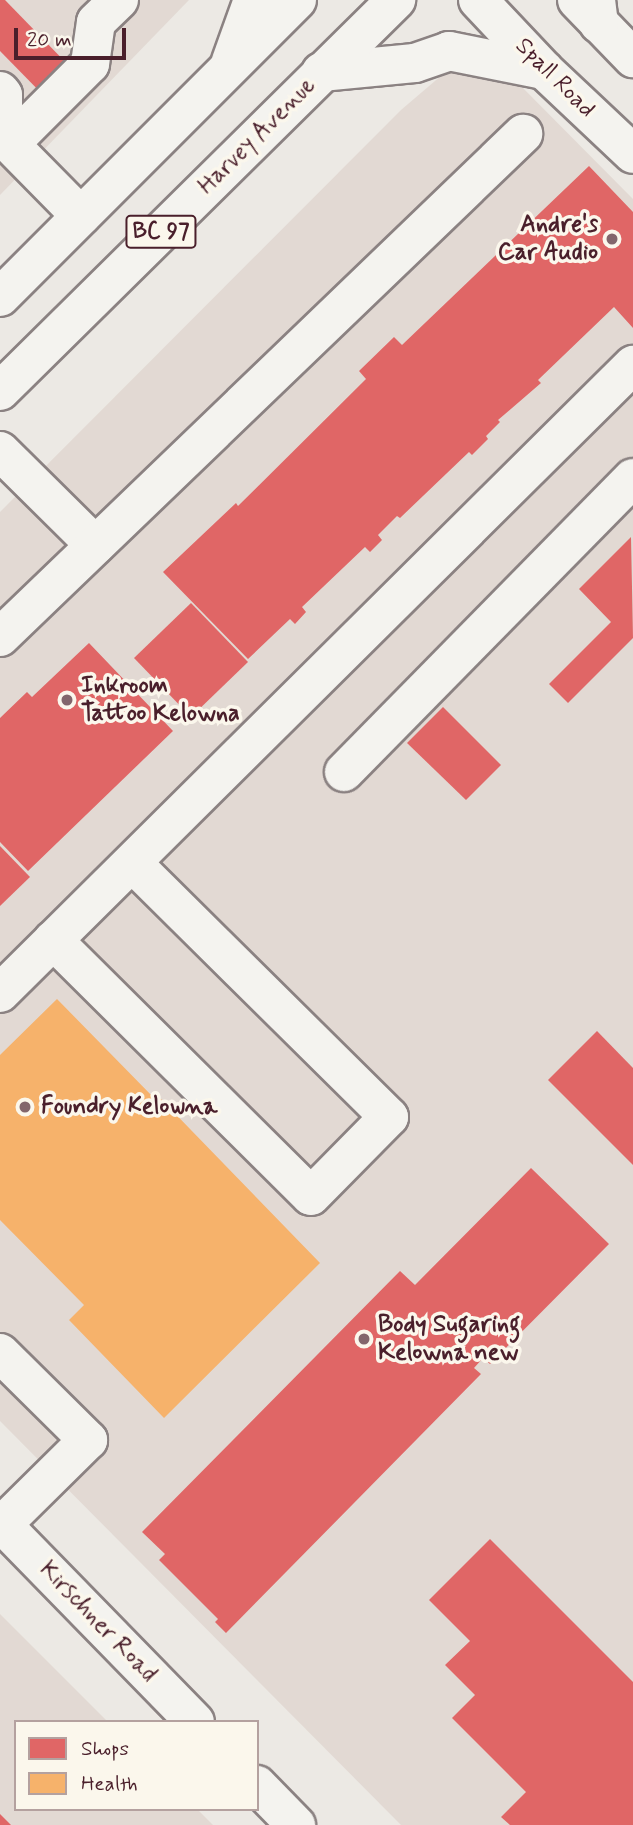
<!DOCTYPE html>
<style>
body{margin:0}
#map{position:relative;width:633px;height:1825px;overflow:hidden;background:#ece9e4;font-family:Mynerve,sans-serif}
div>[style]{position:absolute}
.built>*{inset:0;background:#e2d9d3}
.shops>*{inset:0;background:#e06666}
.health>*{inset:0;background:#f6b26b}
.roads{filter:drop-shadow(2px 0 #8b8282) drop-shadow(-2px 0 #8b8282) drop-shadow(0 2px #8b8282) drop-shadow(0 -2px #8b8282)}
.minor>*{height:38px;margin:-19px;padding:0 19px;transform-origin:19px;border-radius:19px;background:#f4f3ef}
.major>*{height:38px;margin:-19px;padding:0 19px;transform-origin:19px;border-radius:19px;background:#f4f3ef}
.highway>*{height:38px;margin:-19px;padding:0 19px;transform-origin:19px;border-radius:19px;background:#f4f3ef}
.dots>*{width:19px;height:19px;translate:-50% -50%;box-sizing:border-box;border:4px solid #fbf7ec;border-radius:50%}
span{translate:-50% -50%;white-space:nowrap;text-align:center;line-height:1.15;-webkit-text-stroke:7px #fbf7ec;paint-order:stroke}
.shield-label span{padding:2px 5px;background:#fbf7ec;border:2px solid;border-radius:5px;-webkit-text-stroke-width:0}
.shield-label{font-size:23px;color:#4a1f2b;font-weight:700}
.street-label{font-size:24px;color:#4a1f2b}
.poi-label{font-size:24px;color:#4a1f2b;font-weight:700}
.right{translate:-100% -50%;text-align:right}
.left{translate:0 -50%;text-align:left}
.legend{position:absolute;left:14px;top:1720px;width:245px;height:91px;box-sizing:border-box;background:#fbf7ec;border:2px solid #b4a19f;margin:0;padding:9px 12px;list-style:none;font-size:21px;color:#4a1f2b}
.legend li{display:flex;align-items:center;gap:14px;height:35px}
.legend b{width:35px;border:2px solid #b4a19f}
.scale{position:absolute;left:14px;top:28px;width:112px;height:32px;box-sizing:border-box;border:4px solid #4a1f2b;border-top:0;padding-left:9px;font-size:21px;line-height:24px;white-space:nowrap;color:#4a1f2b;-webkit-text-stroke:5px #fbf7ec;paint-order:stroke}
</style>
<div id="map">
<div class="built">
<i style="clip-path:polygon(0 0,189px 0,0 195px)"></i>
<i style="clip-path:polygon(449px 69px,515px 80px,633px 199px,633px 1825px,401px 1825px,0 1421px,0 512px,401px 110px)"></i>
<i style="clip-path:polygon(0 1614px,108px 1722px,16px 1722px,16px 1809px,197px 1809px,213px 1825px,0 1825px)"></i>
</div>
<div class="shops">
<i style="clip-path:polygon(0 0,5px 0,76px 73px,49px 101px,0 51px)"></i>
<i style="clip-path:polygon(589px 166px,633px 212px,633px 328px,614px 307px,538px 380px,541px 383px,498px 420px,500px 422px,486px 436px,488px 439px,472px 455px,469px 452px,400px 518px,397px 516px,378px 535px,382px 540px,370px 552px,365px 547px,302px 607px,306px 612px,295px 624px,290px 619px,248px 659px,163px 572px,236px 503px,238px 506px,366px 379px,359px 371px,394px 337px,402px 345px)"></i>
<i style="clip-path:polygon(631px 537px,633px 638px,568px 703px,549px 684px,611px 622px,579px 589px)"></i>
<i style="clip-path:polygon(191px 603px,248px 662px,191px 717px,134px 658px)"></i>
<i style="clip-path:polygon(89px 643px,173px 731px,28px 871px,0 842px,0 718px,27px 692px,32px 697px)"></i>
<i style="clip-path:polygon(443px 707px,501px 765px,466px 800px,407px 743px)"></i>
<i style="clip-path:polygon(0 846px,30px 877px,0 906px)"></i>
<i style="clip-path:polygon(597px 1031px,633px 1068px,633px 1165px,548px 1080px)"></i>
<i style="clip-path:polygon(531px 1168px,609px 1244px,490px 1364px,483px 1358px,474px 1368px,481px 1374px,226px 1633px,215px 1622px,218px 1619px,159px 1560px,165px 1554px,142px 1532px,400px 1271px,415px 1285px)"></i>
<i style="clip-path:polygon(490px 1539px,633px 1682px,633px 1825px,510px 1825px,501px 1817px,526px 1792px,452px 1718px,475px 1695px,445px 1665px,470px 1641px,429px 1600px)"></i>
<i style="clip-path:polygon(0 1814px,11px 1825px,0 1825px)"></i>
</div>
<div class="health">
<i style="clip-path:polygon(57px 999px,155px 1099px,158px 1096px,320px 1263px,164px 1418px,69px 1320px,84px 1305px,0 1220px,0 1055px)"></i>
</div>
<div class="roads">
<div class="minor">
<i style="left:0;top:91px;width:5px;rotate:53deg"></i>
<i style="left:3px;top:95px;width:42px;rotate:90deg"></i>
<i style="left:3px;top:137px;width:111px;rotate:45.4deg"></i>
<i style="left:10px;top:144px;width:113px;rotate:-45deg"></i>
<i style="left:90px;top:64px;width:42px;rotate:-81.9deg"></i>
<i style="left:96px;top:22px;width:32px;rotate:-44deg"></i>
<i style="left:0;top:451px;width:134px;rotate:44.7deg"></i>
<i style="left:0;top:637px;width:726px;rotate:-43.88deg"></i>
<i style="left:344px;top:772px;width:412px;rotate:-45.5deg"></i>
<i style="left:53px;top:940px;width:363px;rotate:44.8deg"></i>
<i style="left:311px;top:1196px;width:111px;rotate:-45.4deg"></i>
<i style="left:389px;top:1117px;width:361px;rotate:-135.3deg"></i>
<i style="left:0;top:993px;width:892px;rotate:-44.77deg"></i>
<i style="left:0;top:1353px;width:124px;rotate:44.7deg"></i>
<i style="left:88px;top:1440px;width:121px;rotate:135.3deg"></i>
<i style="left:0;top:1522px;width:279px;rotate:45.7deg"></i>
<i style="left:257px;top:1785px;width:56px;rotate:45.7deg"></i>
</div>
<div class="major">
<i style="left:478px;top:0;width:96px;rotate:46.7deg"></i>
<i style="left:544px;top:70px;width:122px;rotate:43.3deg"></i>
<i style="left:577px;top:0;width:81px;rotate:46deg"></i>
</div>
<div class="highway">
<i style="left:596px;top:0;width:24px;rotate:83deg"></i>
<i style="left:231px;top:61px;width:65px;rotate:-70.2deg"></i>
<i style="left:321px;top:72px;width:94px;rotate:-5.5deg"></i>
<i style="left:415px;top:63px;width:36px;rotate:-19deg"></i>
<i style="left:449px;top:51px;width:97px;rotate:11.3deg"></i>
<i style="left:0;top:297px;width:420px;rotate:-45deg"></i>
<i style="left:0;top:391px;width:557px;rotate:-44.64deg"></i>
</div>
</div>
<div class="dots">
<i style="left:612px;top:239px;background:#83666c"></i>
<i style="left:67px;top:700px;background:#83666c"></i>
<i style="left:25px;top:1107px;background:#83666c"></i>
<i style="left:364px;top:1339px;background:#83666c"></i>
</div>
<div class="shield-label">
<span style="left:161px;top:232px">BC 97</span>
</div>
<div class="street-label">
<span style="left:555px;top:78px;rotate:45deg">Spall Road</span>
<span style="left:257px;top:136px;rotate:-45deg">Harvey Avenue</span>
<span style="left:98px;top:1622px;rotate:46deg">Kirschner Road</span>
</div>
<div class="poi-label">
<span class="right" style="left:598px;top:239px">Andre's<br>Car Audio</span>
<span class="left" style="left:81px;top:700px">Inkroom<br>Tattoo Kelowna</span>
<span class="left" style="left:41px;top:1107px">Foundry Kelowna</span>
<span class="left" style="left:378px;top:1339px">Body Sugaring<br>Kelowna new</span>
</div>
<ul class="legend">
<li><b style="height:19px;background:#e06666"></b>Shops</li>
<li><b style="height:19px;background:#f6b26b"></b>Health</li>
</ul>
<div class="scale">20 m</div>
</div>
